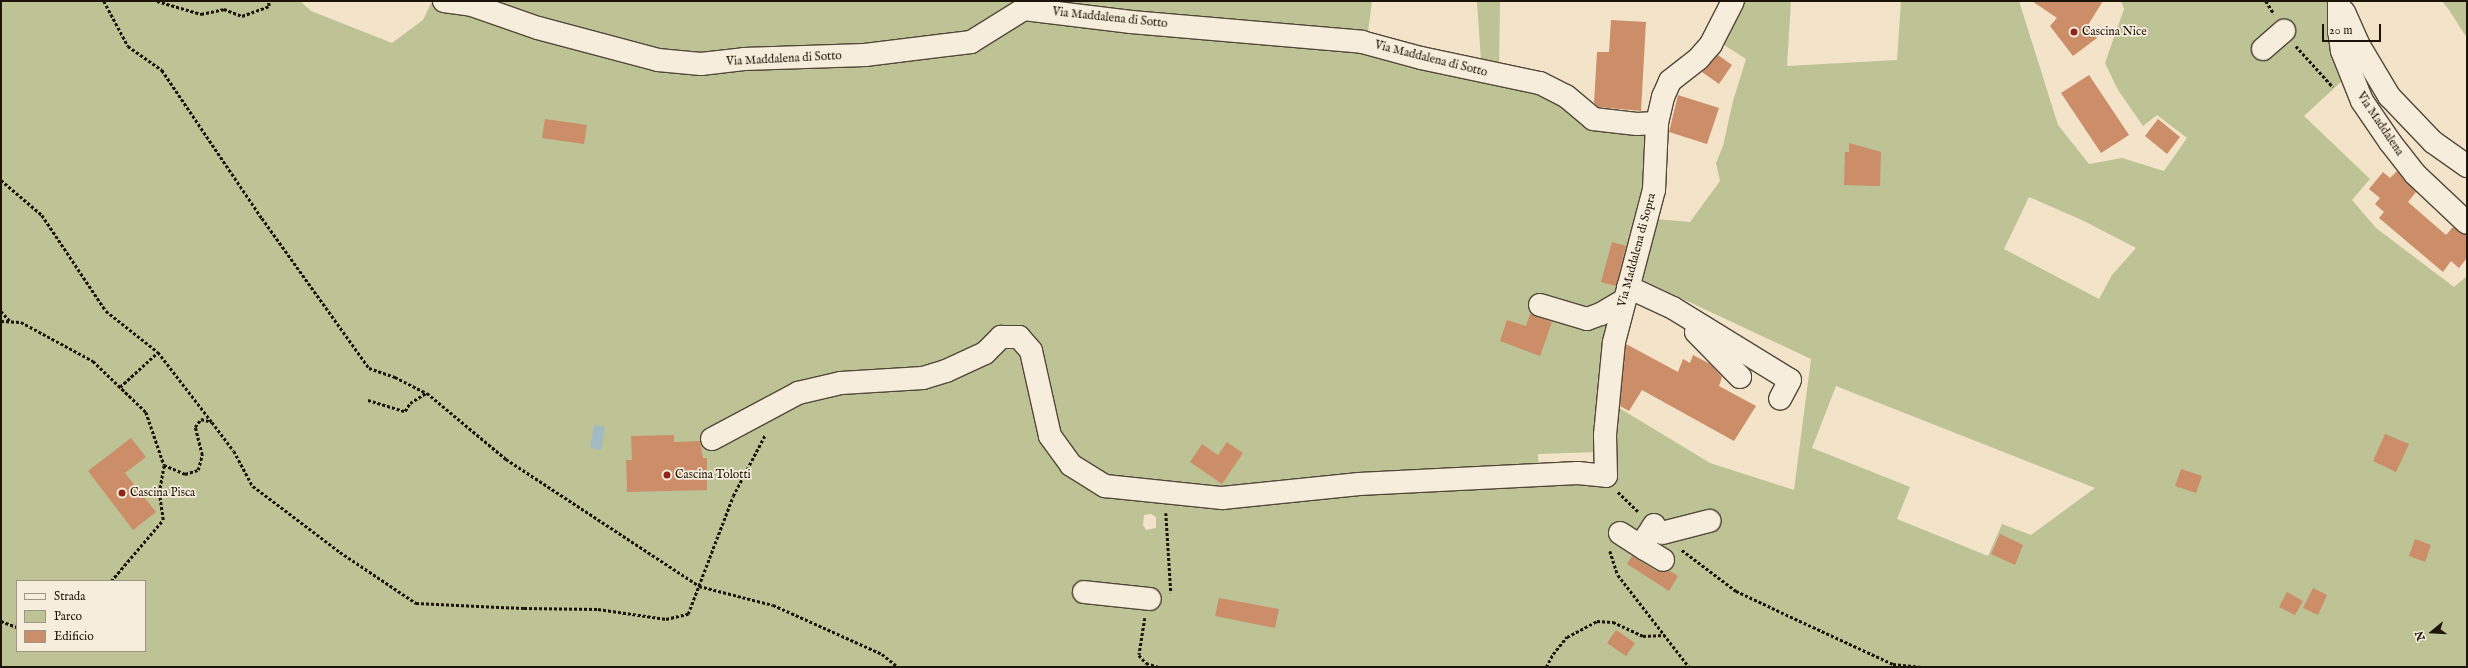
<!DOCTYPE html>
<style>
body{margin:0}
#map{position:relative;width:2468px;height:668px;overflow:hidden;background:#f2e3c9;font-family:"IM FELL English",serif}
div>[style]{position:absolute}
.green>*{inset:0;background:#bdc395}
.water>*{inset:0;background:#a2bbc2}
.building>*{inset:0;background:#cc8d69}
.path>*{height:2.5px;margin-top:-1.25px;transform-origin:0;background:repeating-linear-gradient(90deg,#1d1409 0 3px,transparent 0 5px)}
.roads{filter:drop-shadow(1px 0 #524839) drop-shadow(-1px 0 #524839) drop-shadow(0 1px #524839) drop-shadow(0 -1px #524839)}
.minor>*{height:22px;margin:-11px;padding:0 11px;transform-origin:11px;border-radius:11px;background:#f7eddc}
.dots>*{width:11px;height:11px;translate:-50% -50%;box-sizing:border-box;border:2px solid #f7eddc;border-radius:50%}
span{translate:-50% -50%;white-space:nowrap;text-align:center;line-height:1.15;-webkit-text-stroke:3.5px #f7eddc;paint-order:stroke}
.street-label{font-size:12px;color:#1d1409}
.poi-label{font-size:12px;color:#1d1409}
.left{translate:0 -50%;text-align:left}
.frame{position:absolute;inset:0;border:2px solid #1d1409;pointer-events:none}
.legend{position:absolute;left:16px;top:580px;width:130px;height:72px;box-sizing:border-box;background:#f7eddc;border:1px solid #a09688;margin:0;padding:5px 7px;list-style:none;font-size:12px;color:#1d1409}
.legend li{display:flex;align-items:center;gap:8px;height:20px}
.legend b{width:20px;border:1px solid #a09688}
.north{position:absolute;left:2412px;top:612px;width:40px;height:40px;-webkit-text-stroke:3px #f7eddc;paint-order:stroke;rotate:252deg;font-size:11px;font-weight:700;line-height:16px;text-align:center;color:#1d1409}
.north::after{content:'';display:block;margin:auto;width:14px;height:18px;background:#1d1409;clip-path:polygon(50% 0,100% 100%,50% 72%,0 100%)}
.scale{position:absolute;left:2322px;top:24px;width:59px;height:18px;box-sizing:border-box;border:2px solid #1d1409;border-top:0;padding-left:5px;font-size:12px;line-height:14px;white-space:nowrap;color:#1d1409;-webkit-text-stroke:3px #f7eddc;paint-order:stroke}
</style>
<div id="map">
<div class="green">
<i style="clip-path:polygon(evenodd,1px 1px,300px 1px,311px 11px,392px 43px,423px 20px,432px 1px,1372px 1px,1368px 32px,1481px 60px,1477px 1px,1500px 1px,1499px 68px,1363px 50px,1548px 93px,1649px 132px,1641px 216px,1598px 452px,1538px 454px,1539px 483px,1616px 476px,1611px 403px,1710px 463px,1794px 490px,1811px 359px,1638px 278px,1655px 219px,1690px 222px,1720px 181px,1716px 163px,1723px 146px,1733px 101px,1746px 59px,1718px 41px,1737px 1px,1791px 1px,1787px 66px,1897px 60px,1901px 1px,2019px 1px,2058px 125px,2089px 164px,2122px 158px,2164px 171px,2187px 138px,2157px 115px,2143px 126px,2118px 90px,2105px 63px,2124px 9px,2121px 1px,2331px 1px,2343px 80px,2304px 116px,2370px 179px,2352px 200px,2376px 228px,2454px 287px,2467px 276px,2467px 667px,1px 667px,1px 1px,2029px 197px,2084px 221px,2136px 248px,2112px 275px,2099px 299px,2004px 249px,2029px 197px,1px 1px,1836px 386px,2095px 488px,2031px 535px,2002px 524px,1988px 556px,1897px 519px,1910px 487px,1812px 448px,1836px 386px,1px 1px,1151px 514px,1156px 517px,1156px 528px,1146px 530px,1143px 525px,1144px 515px,1151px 514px,1px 1px,17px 581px,145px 581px,145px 651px,17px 651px,17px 581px)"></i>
<i style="clip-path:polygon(2442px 1px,2467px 1px,2467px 38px,2449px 10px)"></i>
</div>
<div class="water">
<i style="clip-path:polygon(594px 425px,605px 427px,601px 450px,590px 448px)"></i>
</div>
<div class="building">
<i style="clip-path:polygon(2032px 1px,2103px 1px,2088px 25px,2097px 38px,2073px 56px,2050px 26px,2057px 18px)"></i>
<i style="clip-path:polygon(1611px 20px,1646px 22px,1641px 111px,1598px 107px,1594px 103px,1597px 52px,1609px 52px)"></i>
<i style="clip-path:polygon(1718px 55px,1732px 65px,1719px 84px,1702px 72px)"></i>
<i style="clip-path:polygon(2089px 75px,2129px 135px,2101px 153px,2061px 93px)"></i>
<i style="clip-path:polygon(1678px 95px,1719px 108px,1707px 144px,1669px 132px)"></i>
<i style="clip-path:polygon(545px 119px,587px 125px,584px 144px,542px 138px)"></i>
<i style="clip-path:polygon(2158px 119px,2180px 137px,2167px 154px,2145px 136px)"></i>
<i style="clip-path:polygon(1849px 143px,1881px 152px,1880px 186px,1844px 185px,1845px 152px,1849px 152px)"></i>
<i style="clip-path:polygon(2397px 171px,2416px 192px,2408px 202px,2446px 235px,2453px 227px,2467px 235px,2467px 258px,2459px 268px,2451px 261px,2443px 272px,2379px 218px,2384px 212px,2375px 204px,2380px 198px,2369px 189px,2383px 172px,2390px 178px)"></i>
<i style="clip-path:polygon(1612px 242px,1626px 246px,1616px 286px,1601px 282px)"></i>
<i style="clip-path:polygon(1530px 314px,1552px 322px,1540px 356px,1500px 341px,1507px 320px,1526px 326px)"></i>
<i style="clip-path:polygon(1626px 344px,1678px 372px,1683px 359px,1690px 363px,1693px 355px,1710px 364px,1722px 377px,1719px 386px,1756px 406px,1734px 441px,1642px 390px,1629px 411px,1620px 406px)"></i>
<i style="clip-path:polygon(2385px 434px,2409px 444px,2396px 472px,2373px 461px)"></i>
<i style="clip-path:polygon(674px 435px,674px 442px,700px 441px,703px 458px,707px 458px,707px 490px,627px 492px,626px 460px,632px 460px,631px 436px)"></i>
<i style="clip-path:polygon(131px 438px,146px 457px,125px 473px,156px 512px,133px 530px,88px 471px)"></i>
<i style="clip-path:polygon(1227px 442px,1243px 453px,1222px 484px,1190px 462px,1202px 444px,1218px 455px)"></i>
<i style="clip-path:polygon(2181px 469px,2202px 476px,2196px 493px,2175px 486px)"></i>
<i style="clip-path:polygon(2000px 534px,2023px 545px,2015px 565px,1991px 554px)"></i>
<i style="clip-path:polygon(2415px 539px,2431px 545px,2425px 562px,2409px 556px)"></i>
<i style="clip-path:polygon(1632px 556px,1656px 571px,1663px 572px,1670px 571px,1678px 576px,1669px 591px,1627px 564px)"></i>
<i style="clip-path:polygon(2313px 588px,2327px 595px,2318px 615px,2303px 608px)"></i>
<i style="clip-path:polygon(2287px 592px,2303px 601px,2295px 615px,2279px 607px)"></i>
<i style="clip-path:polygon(1219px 598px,1279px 609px,1275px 628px,1215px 616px)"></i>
<i style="clip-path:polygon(1616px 630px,1635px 643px,1626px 656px,1607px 643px)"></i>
</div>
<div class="path">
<i style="left:104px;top:1px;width:51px;rotate:61.9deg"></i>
<i style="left:128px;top:46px;width:42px;rotate:35.2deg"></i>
<i style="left:162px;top:70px;width:179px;rotate:56deg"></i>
<i style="left:262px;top:218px;width:184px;rotate:54.5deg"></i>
<i style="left:369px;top:368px;width:28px;rotate:19deg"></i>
<i style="left:395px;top:377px;width:36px;rotate:27deg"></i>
<i style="left:427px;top:393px;width:103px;rotate:39.9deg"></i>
<i style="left:506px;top:459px;width:231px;rotate:33.3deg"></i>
<i style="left:699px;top:586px;width:76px;rotate:14.4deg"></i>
<i style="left:773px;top:605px;width:120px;rotate:24.2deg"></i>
<i style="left:882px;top:654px;width:21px;rotate:39deg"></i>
<i style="left:157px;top:1px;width:46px;rotate:16.5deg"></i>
<i style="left:201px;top:14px;width:24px;rotate:-12deg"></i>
<i style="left:224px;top:9px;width:19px;rotate:21deg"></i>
<i style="left:242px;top:16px;width:29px;rotate:-20deg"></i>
<i style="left:269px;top:6px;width:5px;rotate:-101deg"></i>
<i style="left:2266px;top:1px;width:15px;rotate:58deg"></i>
<i style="left:2296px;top:46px;width:55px;rotate:47.9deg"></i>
<i style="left:1px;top:180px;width:54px;rotate:40.5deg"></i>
<i style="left:42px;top:215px;width:115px;rotate:56.3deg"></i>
<i style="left:106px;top:311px;width:66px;rotate:38.3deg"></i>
<i style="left:158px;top:352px;width:88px;rotate:52.4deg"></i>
<i style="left:1px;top:311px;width:13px;rotate:48deg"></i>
<i style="left:1px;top:321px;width:20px;rotate:3deg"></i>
<i style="left:21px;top:322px;width:82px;rotate:28.4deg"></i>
<i style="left:93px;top:361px;width:74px;rotate:43.9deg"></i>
<i style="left:146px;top:412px;width:56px;rotate:71.2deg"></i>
<i style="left:164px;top:465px;width:23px;rotate:23deg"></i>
<i style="left:185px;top:474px;width:14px;rotate:-17deg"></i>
<i style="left:198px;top:470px;width:16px;rotate:-75deg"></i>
<i style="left:202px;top:455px;width:29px;rotate:-104deg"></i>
<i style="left:195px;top:427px;width:10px;rotate:-53deg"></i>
<i style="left:201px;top:419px;width:11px;rotate:15deg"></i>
<i style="left:212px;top:422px;width:36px;rotate:53deg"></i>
<i style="left:234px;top:451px;width:40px;rotate:62deg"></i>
<i style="left:253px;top:486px;width:109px;rotate:37.2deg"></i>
<i style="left:340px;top:552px;width:92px;rotate:33.9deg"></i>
<i style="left:416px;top:603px;width:108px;rotate:2.7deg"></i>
<i style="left:524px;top:608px;width:74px;rotate:0.8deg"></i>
<i style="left:598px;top:609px;width:69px;rotate:8.4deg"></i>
<i style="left:666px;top:619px;width:23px;rotate:-13deg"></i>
<i style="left:688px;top:614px;width:126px;rotate:-69.1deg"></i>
<i style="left:733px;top:496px;width:69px;rotate:-62.3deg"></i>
<i style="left:120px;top:387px;width:52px;rotate:-42.6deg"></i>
<i style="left:368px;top:400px;width:39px;rotate:17deg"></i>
<i style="left:405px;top:411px;width:9px;rotate:-58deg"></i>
<i style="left:410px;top:403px;width:19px;rotate:-32deg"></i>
<i style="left:1618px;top:492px;width:29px;rotate:44deg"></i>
<i style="left:1166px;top:513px;width:80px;rotate:86.4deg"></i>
<i style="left:1682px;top:550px;width:68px;rotate:37.2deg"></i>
<i style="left:1736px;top:591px;width:40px;rotate:25deg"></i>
<i style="left:1772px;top:608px;width:133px;rotate:24.8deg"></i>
<i style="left:1893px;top:664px;width:29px;rotate:6deg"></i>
<i style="left:1610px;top:551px;width:25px;rotate:72deg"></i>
<i style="left:1618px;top:575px;width:116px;rotate:52.3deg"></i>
<i style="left:111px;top:581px;width:80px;rotate:-49.6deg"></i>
<i style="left:163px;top:520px;width:27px;rotate:-98deg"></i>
<i style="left:159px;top:493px;width:28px;rotate:-80deg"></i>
<i style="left:1145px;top:618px;width:37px;rotate:99deg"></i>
<i style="left:1139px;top:655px;width:11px;rotate:49deg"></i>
<i style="left:1146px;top:663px;width:14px;rotate:17deg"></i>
<i style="left:1px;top:621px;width:17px;rotate:21deg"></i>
<i style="left:1546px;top:667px;width:15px;rotate:-62deg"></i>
<i style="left:1553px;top:654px;width:22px;rotate:-51deg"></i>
<i style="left:1567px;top:637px;width:34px;rotate:-28deg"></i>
<i style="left:1597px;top:621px;width:16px;rotate:4deg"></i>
<i style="left:1613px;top:622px;width:33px;rotate:25deg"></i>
<i style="left:1643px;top:636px;width:21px;rotate:-3deg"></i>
</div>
<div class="roads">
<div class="minor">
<i style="left:444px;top:1px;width:28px;rotate:8deg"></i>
<i style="left:472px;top:5px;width:70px;rotate:19.2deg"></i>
<i style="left:538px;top:28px;width:124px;rotate:14.9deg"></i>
<i style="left:658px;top:60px;width:43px;rotate:5.3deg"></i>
<i style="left:701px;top:64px;width:43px;rotate:-6.6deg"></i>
<i style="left:744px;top:59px;width:121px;rotate:-1.9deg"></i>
<i style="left:865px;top:55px;width:107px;rotate:-7deg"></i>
<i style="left:971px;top:42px;width:62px;rotate:-31.9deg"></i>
<i style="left:1024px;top:9px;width:108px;rotate:6.9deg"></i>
<i style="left:1131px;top:22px;width:232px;rotate:4.9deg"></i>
<i style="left:1362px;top:42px;width:61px;rotate:15.2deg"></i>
<i style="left:1421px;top:58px;width:122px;rotate:11.9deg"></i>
<i style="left:1540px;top:83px;width:29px;rotate:27deg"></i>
<i style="left:1566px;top:96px;width:35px;rotate:40deg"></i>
<i style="left:1593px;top:119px;width:44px;rotate:6.5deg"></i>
<i style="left:1637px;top:124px;width:20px;rotate:-3deg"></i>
<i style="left:2339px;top:1px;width:29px;rotate:90deg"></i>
<i style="left:2339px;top:30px;width:21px;rotate:82deg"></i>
<i style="left:2342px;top:51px;width:54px;rotate:68.2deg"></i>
<i style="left:2362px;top:101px;width:50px;rotate:55.7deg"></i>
<i style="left:2390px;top:142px;width:41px;rotate:52deg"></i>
<i style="left:2415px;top:174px;width:71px;rotate:43.3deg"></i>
<i style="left:2344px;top:12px;width:35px;rotate:66deg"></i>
<i style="left:2358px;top:44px;width:61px;rotate:59.2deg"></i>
<i style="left:2389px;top:96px;width:64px;rotate:46.3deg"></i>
<i style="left:2433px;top:142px;width:42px;rotate:35.2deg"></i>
<i style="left:2263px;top:49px;width:28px;rotate:-41deg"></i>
<i style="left:1628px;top:287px;width:50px;rotate:25deg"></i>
<i style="left:1673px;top:308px;width:137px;rotate:31.6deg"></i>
<i style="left:1790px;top:380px;width:21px;rotate:118deg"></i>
<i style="left:1540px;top:305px;width:49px;rotate:16.6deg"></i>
<i style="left:1587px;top:319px;width:15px;rotate:-20deg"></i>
<i style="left:1601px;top:314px;width:27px;rotate:-31deg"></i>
<i style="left:1696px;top:332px;width:63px;rotate:45.6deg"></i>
<i style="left:712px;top:439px;width:98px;rotate:-28.1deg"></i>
<i style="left:798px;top:393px;width:44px;rotate:-13.1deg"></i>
<i style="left:841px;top:383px;width:82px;rotate:-3.5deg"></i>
<i style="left:923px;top:378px;width:24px;rotate:-17deg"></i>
<i style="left:946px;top:371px;width:43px;rotate:-24.8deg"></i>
<i style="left:985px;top:353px;width:23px;rotate:-45deg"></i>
<i style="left:1001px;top:337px;width:18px"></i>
<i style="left:1019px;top:337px;width:18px;rotate:49deg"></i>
<i style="left:1031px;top:351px;width:87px;rotate:77.4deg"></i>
<i style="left:1050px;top:436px;width:36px;rotate:54deg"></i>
<i style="left:1071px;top:465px;width:40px;rotate:32deg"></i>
<i style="left:1105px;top:486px;width:118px;rotate:5.9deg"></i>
<i style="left:1222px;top:498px;width:138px;rotate:-5.8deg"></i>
<i style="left:1359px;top:484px;width:219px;rotate:-2.9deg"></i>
<i style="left:1578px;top:473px;width:28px;rotate:6deg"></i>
<i style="left:1606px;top:476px;width:41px;rotate:-91.4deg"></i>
<i style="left:1605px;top:435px;width:93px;rotate:-84.5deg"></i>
<i style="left:1614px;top:342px;width:157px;rotate:-75.3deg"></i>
<i style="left:1654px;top:190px;width:67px;rotate:-87.4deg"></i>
<i style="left:1657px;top:123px;width:27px;rotate:-77deg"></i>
<i style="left:1663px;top:97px;width:17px;rotate:-66deg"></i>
<i style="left:1670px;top:81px;width:37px;rotate:-38deg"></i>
<i style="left:1699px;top:58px;width:18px;rotate:-49deg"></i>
<i style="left:1711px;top:44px;width:48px;rotate:-62.9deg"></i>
<i style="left:1654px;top:525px;width:13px;rotate:122deg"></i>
<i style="left:1647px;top:536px;width:13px;rotate:99deg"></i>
<i style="left:1645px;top:549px;width:21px;rotate:31deg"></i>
<i style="left:1620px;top:533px;width:30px;rotate:33deg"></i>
<i style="left:1662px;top:533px;width:49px;rotate:-14.3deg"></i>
<i style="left:1084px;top:592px;width:66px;rotate:6.1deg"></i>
</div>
</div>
<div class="dots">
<i style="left:2074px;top:32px;background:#8f2418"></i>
<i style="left:667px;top:475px;background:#8f2418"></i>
<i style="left:122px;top:493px;background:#8f2418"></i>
</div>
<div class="street-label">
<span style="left:1110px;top:18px;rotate:6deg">Via Maddalena di Sotto</span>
<span style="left:784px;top:59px;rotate:-3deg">Via Maddalena di Sotto</span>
<span style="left:1431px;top:59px;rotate:14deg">Via Maddalena di Sotto</span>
<span style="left:2380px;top:124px;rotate:56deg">Via Maddalena</span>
<span style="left:1637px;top:250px;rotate:-75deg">Via Maddalena di Sopra</span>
</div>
<div class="poi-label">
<span class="left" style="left:2082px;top:32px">Cascina Nice</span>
<span class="left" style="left:675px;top:475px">Cascina Tolotti</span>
<span class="left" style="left:130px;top:493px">Cascina Pisca</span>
</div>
<div class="frame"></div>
<ul class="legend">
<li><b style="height:5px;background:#f7eddc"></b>Strada</li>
<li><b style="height:11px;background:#bdc395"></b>Parco</li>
<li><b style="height:11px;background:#cc8d69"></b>Edificio</li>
</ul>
<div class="north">N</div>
<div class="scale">20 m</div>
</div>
